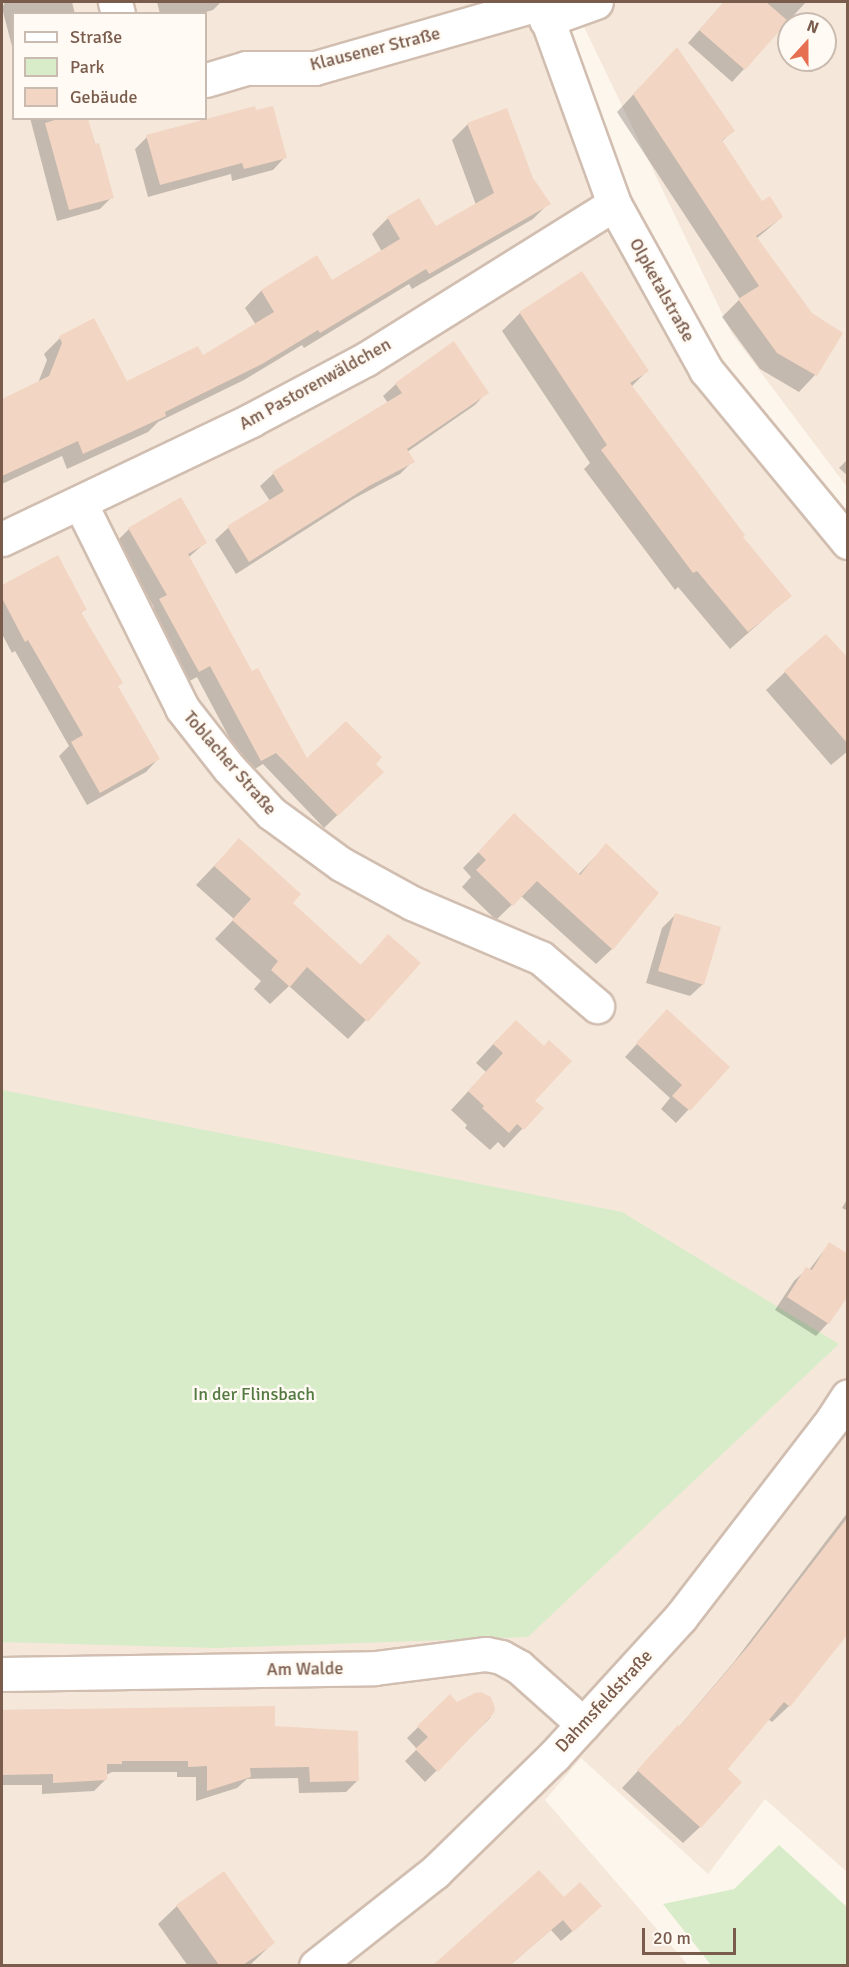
<!DOCTYPE html>
<meta charset="utf-8">
<style>
body{margin:0}
#map{position:relative;width:849px;height:1967px;overflow:hidden;background:#fdf6ec;font-family:Signika,sans-serif}
div>[style]{position:absolute}
.residential>*{inset:0;background:#f5e8da}
.green>*{inset:0;background:#d8ecc9}
.shadow>*{inset:0;background:#0003}
.building>*{inset:0;background:#f3d5c3}
.roads{filter:drop-shadow(2px 0 #d1beb0) drop-shadow(-2px 0 #d1beb0) drop-shadow(0 2px #d1beb0) drop-shadow(0 -2px #d1beb0)}
.minor>*{height:33px;margin:-16.5px;padding:0 16.5px;transform-origin:16.5px;border-radius:16.5px;background:#fff}
span{translate:-50% -50%;white-space:nowrap;text-align:center;line-height:1.15;-webkit-text-stroke:5px #fffaf3;paint-order:stroke}
.street-label{font-size:18px;color:#7a5c4d}
.park-label{font-size:18px;color:#537a41}
.frame{position:absolute;inset:0;border:3px solid #7a5c4d;pointer-events:none}
.legend{position:absolute;left:12px;top:12px;width:195px;height:108px;box-sizing:border-box;background:#fffaf3;border:2px solid #cabbb1;margin:0;padding:8px 10px;list-style:none;font-size:18px;color:#7a5c4d}
.legend li{display:flex;align-items:center;gap:12px;height:30px}
.legend b{width:30px;border:2px solid #cabbb1}
.north{position:absolute;left:777px;top:12px;width:60px;height:60px;box-sizing:border-box;background:#fffaf3;border:2px solid #cabbb1;border-radius:50%;rotate:21deg;font-size:16px;font-weight:700;line-height:24px;text-align:center;color:#7a5c4d}
.north::after{content:'';display:block;margin:auto;width:21px;height:27px;background:#e76f51;clip-path:polygon(50% 0,100% 100%,50% 72%,0 100%)}
.scale{position:absolute;left:642px;top:1928px;width:94px;height:27px;box-sizing:border-box;border:3px solid #7a5c4d;border-top:0;padding-left:8px;font-size:18px;line-height:21px;white-space:nowrap;color:#7a5c4d;-webkit-text-stroke:4px #fffaf3;paint-order:stroke}
</style>
<div id="map">
<div class="residential">
<i style="clip-path:polygon(evenodd,2px 2px,525px 2px,692px 375px,847px 565px,847px 1872px,765px 1799px,708px 1874px,581px 1758px,545px 1800px,688px 1965px,2px 1966px,2px 2px,14px 14px,206px 14px,206px 118px,14px 118px,14px 14px)"></i>
<i style="clip-path:polygon(evenodd,572px 2px,847px 2px,847px 487px,732px 334px,572px 2px,789px 24px,825px 24px,825px 60px,789px 60px,789px 24px)"></i>
</div>
<div class="green">
<i style="clip-path:polygon(2px 1090px,622px 1212px,839px 1344px,528px 1637px,215px 1648px,2px 1642px)"></i>
<i style="clip-path:polygon(779px 1845px,847px 1907px,847px 1965px,711px 1965px,663px 1904px,734px 1889px)"></i>
</div>
<div class="shadow">
<i style="clip-path:polygon(5px 2px,72px 2px,75px 14px,14px 14px,14px 54px,2px 8px)"></i>
<i style="clip-path:polygon(157px 2px,221px 2px,213px 10px,199px 14px,160px 14px)"></i>
<i style="clip-path:polygon(724px 2px,806px 2px,732px 82px,688px 43px)"></i>
<i style="clip-path:polygon(660px 66px,733px 131px,721px 142px,762px 203px,782px 217px,756px 239px,811px 314px,841px 333px,815px 375px,799px 392px,760px 369px,722px 317px,740px 299px,617px 112px)"></i>
<i style="clip-path:polygon(30px 118px,87px 118px,112px 197px,100px 209px,57px 221px)"></i>
<i style="clip-path:polygon(468px 124px,532px 179px,549px 203px,533px 219px,412px 289px,409px 284px,304px 348px,302px 345px,244px 380px,158px 422px,148px 432px,67px 469px,62px 456px,2px 484px,2px 400px,38px 383px,47px 360px,44px 354px,60px 338px,126px 383px,202px 357px,256px 325px,245px 308px,261px 291px,317px 257px,332px 282px,382px 252px,372px 234px,388px 218px,436px 228px,476px 205px,452px 140px)"></i>
<i style="clip-path:polygon(147px 137px,285px 157px,273px 170px,232px 181px,231px 174px,148px 197px,135px 149px)"></i>
<i style="clip-path:polygon(520px 313px,647px 371px,631px 387px,741px 537px,790px 596px,730px 649px,678px 587px,675px 590px,584px 469px,590px 463px,502px 331px)"></i>
<i style="clip-path:polygon(396px 384px,487px 392px,475px 405px,407px 452px,413px 461px,400px 474px,355px 498px,236px 574px,215px 540px,228px 528px,270px 501px,260px 486px,273px 474px,388px 403px,383px 396px)"></i>
<i style="clip-path:polygon(848px 459px,848px 476px,839px 468px)"></i>
<i style="clip-path:polygon(129px 529px,205px 543px,189px 557px,251px 673px,307px 760px,374px 764px,382px 772px,324px 828px,263px 764px,248px 773px,197px 677px,186px 683px,148px 613px,154px 607px,116px 542px)"></i>
<i style="clip-path:polygon(58px 557px,85px 609px,80px 614px,117px 687px,158px 759px,146px 772px,87px 805px,59px 756px,69px 746px,15px 651px,12px 653px,2px 634px,2px 587px)"></i>
<i style="clip-path:polygon(848px 661px,848px 751px,831px 765px,766px 690px,785px 672px)"></i>
<i style="clip-path:polygon(499px 831px,578px 875px,606px 845px,612px 949px,596px 964px,521px 896px,496px 920px,462px 887px,471px 877px,463px 868px)"></i>
<i style="clip-path:polygon(239px 840px,291px 903px,360px 966px,388px 936px,419px 963px,348px 1039px,289px 986px,270px 1004px,254px 989px,261px 981px,215px 939px,234px 919px,196px 885px)"></i>
<i style="clip-path:polygon(675px 915px,703px 984px,690px 996px,646px 983px,662px 928px)"></i>
<i style="clip-path:polygon(655px 1024px,728px 1067px,676px 1123px,661px 1109px,670px 1098px,625px 1057px)"></i>
<i style="clip-path:polygon(497px 1040px,533px 1101px,542px 1108px,504px 1148px,498px 1142px,490px 1150px,465px 1128px,467px 1125px,451px 1110px,486px 1072px,476px 1063px)"></i>
<i style="clip-path:polygon(848px 1198px,848px 1211px,842px 1208px)"></i>
<i style="clip-path:polygon(829px 1244px,828px 1323px,816px 1336px,775px 1310px,794px 1281px,807px 1269px,809px 1270px)"></i>
<i style="clip-path:polygon(848px 1512px,848px 1611px,789px 1706px,772px 1722px,768px 1719px,725px 1769px,700px 1827px,683px 1843px,622px 1788px,679px 1727px,734px 1662px)"></i>
<i style="clip-path:polygon(450px 1696px,457px 1704px,494px 1708px,490px 1718px,425px 1782px,405px 1761px,417px 1749px,407px 1738px)"></i>
<i style="clip-path:polygon(273px 1708px,274px 1727px,358px 1780px,346px 1792px,299px 1793px,298px 1778px,247px 1779px,237px 1788px,196px 1801px,196px 1777px,177px 1777px,177px 1772px,112px 1772px,106px 1775px,106px 1779px,94px 1791px,42px 1794px,42px 1785px,2px 1785px,2px 1710px)"></i>
<i style="clip-path:polygon(539px 1872px,564px 1899px,589px 1917px,561px 1941px,551px 1930px,509px 1966px,435px 1966px)"></i>
<i style="clip-path:polygon(223px 1873px,273px 1943px,249px 1966px,188px 1966px,158px 1924px,177px 1906px)"></i>
</div>
<div class="building">
<i style="clip-path:polygon(724px 2px,766px 2px,788px 21px,745px 70px,699px 30px)"></i>
<i style="clip-path:polygon(677px 47px,735px 131px,722px 140px,762px 201px,770px 196px,783px 217px,756px 236px,812px 313px,843px 333px,817px 376px,777px 353px,738px 299px,759px 286px,633px 94px)"></i>
<i style="clip-path:polygon(255px 106px,256px 110px,273px 106px,287px 158px,244px 169px,242px 163px,160px 185px,146px 135px)"></i>
<i style="clip-path:polygon(507px 108px,533px 178px,551px 204px,429px 274px,426px 269px,320px 333px,318px 330px,262px 364px,165px 412px,166px 416px,83px 454px,78px 441px,2px 476px,2px 399px,49px 376px,62px 343px,59px 336px,94px 318px,127px 381px,198px 346px,203px 355px,274px 312px,261px 290px,317px 255px,332px 280px,400px 239px,387px 217px,419px 198px,436px 226px,494px 193px,467px 123px)"></i>
<i style="clip-path:polygon(61px 118px,88px 118px,95px 144px,99px 143px,114px 198px,69px 210px,45px 123px)"></i>
<i style="clip-path:polygon(582px 271px,649px 371px,630px 383px,745px 535px,743px 537px,792px 596px,748px 632px,697px 571px,693px 573px,601px 450px,607px 445px,519px 312px)"></i>
<i style="clip-path:polygon(454px 341px,489px 393px,407px 449px,415px 462px,369px 486px,249px 562px,227px 526px,284px 491px,272px 472px,402px 393px,395px 383px)"></i>
<i style="clip-path:polygon(181px 497px,207px 543px,188px 554px,252px 671px,258px 668px,307px 758px,346px 721px,382px 757px,376px 764px,384px 772px,338px 816px,276px 753px,261px 761px,210px 666px,199px 672px,159px 599px,167px 595px,128px 528px)"></i>
<i style="clip-path:polygon(58px 555px,87px 610px,81px 612px,123px 683px,118px 686px,160px 759px,100px 793px,71px 742px,83px 735px,28px 640px,25px 642px,2px 598px,2px 585px)"></i>
<i style="clip-path:polygon(826px 634px,848px 658px,848px 744px,784px 671px)"></i>
<i style="clip-path:polygon(514px 813px,580px 875px,606px 843px,659px 893px,613px 950px,537px 881px,513px 906px,476px 870px,486px 860px,478px 852px)"></i>
<i style="clip-path:polygon(239px 838px,301px 894px,293px 903px,361px 965px,388px 934px,421px 963px,368px 1022px,307px 967px,290px 987px,271px 970px,278px 961px,232px 920px,251px 899px,214px 866px)"></i>
<i style="clip-path:polygon(675px 913px,721px 927px,704px 985px,658px 971px)"></i>
<i style="clip-path:polygon(667px 1009px,730px 1067px,690px 1111px,672px 1096px,682px 1085px,636px 1043px)"></i>
<i style="clip-path:polygon(516px 1020px,544px 1046px,549px 1040px,572px 1061px,535px 1101px,544px 1108px,524px 1130px,517px 1124px,509px 1133px,482px 1108px,484px 1106px,468px 1091px,503px 1053px,493px 1044px)"></i>
<i style="clip-path:polygon(829px 1242px,848px 1254px,848px 1296px,829px 1324px,787px 1297px,806px 1267px,812px 1270px)"></i>
<i style="clip-path:polygon(848px 1517px,848px 1634px,790px 1707px,784px 1702px,728px 1769px,742px 1782px,701px 1828px,637px 1770px,678px 1725px,680px 1726px,750px 1644px)"></i>
<i style="clip-path:polygon(475px 1693px,481px 1692px,491px 1697px,495px 1708px,494px 1713px,438px 1772px,415px 1749px,428px 1737px,417px 1726px,450px 1694px,457px 1702px)"></i>
<i style="clip-path:polygon(275px 1706px,275px 1726px,358px 1731px,359px 1781px,310px 1782px,309px 1767px,250px 1768px,251px 1777px,207px 1791px,207px 1766px,188px 1767px,188px 1761px,122px 1761px,122px 1764px,107px 1764px,107px 1780px,53px 1783px,53px 1774px,2px 1775px,2px 1710px)"></i>
<i style="clip-path:polygon(539px 1870px,564px 1897px,580px 1882px,602px 1906px,573px 1932px,563px 1920px,510px 1965px,433px 1965px)"></i>
<i style="clip-path:polygon(224px 1871px,275px 1943px,243px 1965px,219px 1965px,176px 1905px)"></i>
</div>
<div class="roads">
<div class="minor">
<i style="left:115px;top:2px;width:12px;rotate:76deg"></i>
<i style="left:541px;top:2px;width:215px;rotate:70.1deg"></i>
<i style="left:614px;top:204px;width:190px;rotate:61deg"></i>
<i style="left:706px;top:370px;width:223px;rotate:50.5deg"></i>
<i style="left:546px;top:20px;width:53px;rotate:-19.8deg"></i>
<i style="left:206px;top:80px;width:42px;rotate:-16.7deg"></i>
<i style="left:246px;top:68px;width:69px"></i>
<i style="left:315px;top:68px;width:236px;rotate:-16deg"></i>
<i style="left:80px;top:503px;width:229px;rotate:63.5deg"></i>
<i style="left:182px;top:708px;width:76px;rotate:51.9deg"></i>
<i style="left:229px;top:768px;width:62px;rotate:47deg"></i>
<i style="left:271px;top:813px;width:87px;rotate:36.1deg"></i>
<i style="left:341px;top:864px;width:81px;rotate:28.8deg"></i>
<i style="left:412px;top:903px;width:140px;rotate:23.1deg"></i>
<i style="left:541px;top:958px;width:74px;rotate:40.6deg"></i>
<i style="left:2px;top:539px;width:276px;rotate:-25.5deg"></i>
<i style="left:251px;top:420px;width:130px;rotate:-27.9deg"></i>
<i style="left:366px;top:359px;width:292px;rotate:-32deg"></i>
<i style="left:2px;top:1674px;width:373px;rotate:-0.9deg"></i>
<i style="left:375px;top:1668px;width:112px;rotate:-7.2deg"></i>
<i style="left:486px;top:1654px;width:15px;rotate:11deg"></i>
<i style="left:501px;top:1657px;width:21px;rotate:29deg"></i>
<i style="left:519px;top:1667px;width:86px;rotate:41.7deg"></i>
<i style="left:316px;top:1966px;width:152px;rotate:-38.3deg"></i>
<i style="left:435px;top:1872px;width:166px;rotate:-44.3deg"></i>
<i style="left:554px;top:1756px;width:187px;rotate:-47.6deg"></i>
<i style="left:680px;top:1618px;width:251px;rotate:-52.4deg"></i>
<i style="left:833px;top:1419px;width:27px;rotate:-57deg"></i>
</div>
</div>
<div class="street-label">
<span style="left:375px;top:49px;rotate:-14deg">Klausener Straße</span>
<span style="left:662px;top:290px;rotate:61deg">Olpketalstraße</span>
<span style="left:315px;top:384px;rotate:-29deg">Am Pastorenwäldchen</span>
<span style="left:230px;top:763px;rotate:49deg">Toblacher Straße</span>
<span style="left:305px;top:1669px;rotate:-1deg">Am Walde</span>
<span style="left:604px;top:1701px;rotate:-47deg">Dahmsfeldstraße</span>
</div>
<div class="park-label">
<span style="left:254px;top:1394px">In der Flinsbach</span>
</div>
<div class="frame"></div>
<ul class="legend">
<li><b style="height:8px;background:#fff"></b>Straße</li>
<li><b style="height:16px;background:#d8ecc9"></b>Park</li>
<li><b style="height:16px;background:#f3d5c3"></b>Gebäude</li>
</ul>
<div class="north">N</div>
<div class="scale">20 m</div>
</div>
